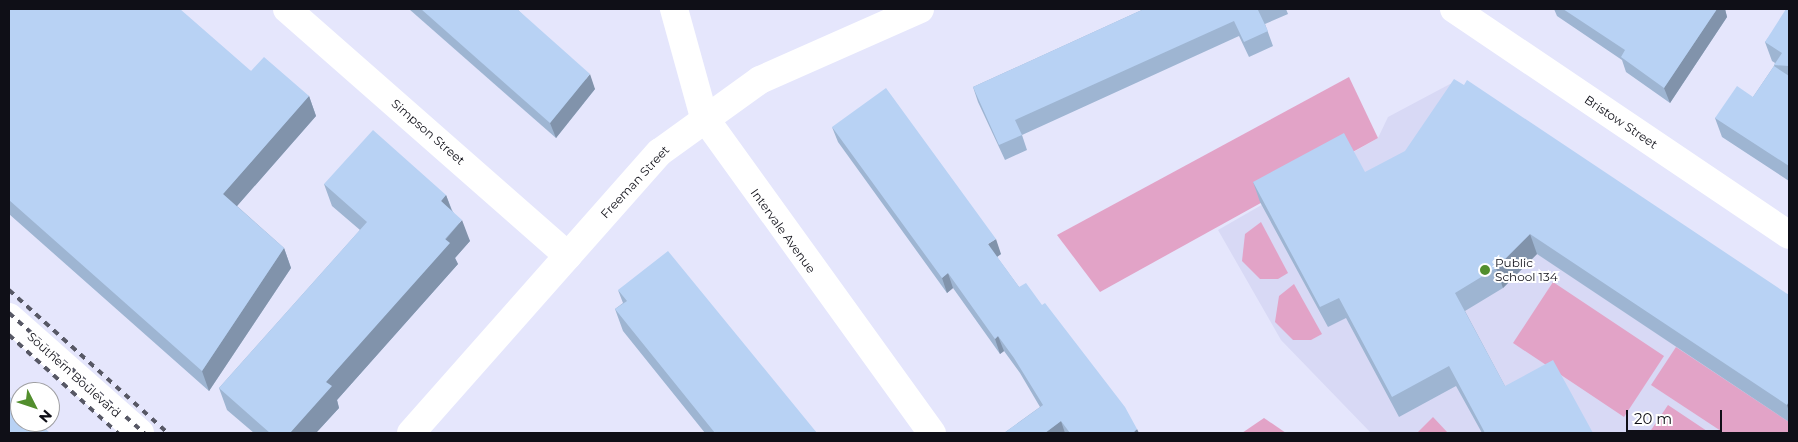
<!DOCTYPE html>
<style>
body{margin:0}
#map{position:relative;width:1798px;height:442px;overflow:hidden;background:#e5e6fc;font-family:Montserrat,sans-serif}
div>[style]{position:absolute}
.built>*{inset:0;background:#d8d9f5}
.green>*{inset:0;background:#e2a3c7}
.street>*{height:28px;margin:-14px;padding:0 14px;transform-origin:14px;border-radius:14px;background:#fff}
.secondary>*{height:28px;margin:-14px;padding:0 14px;transform-origin:14px;border-radius:14px;background:#fff}
.rail>*{height:4px;margin-top:-2px;transform-origin:0;background:repeating-linear-gradient(90deg,#575865 0 6px,transparent 0 12px)}
.wall>*{inset:0;background:#9eb5d2}
.shaded-wall>*{inset:0;background:#8193ab}
.building>*{inset:0;background:#b8d2f4}
.dots>*{width:14px;height:14px;translate:-50% -50%;box-sizing:border-box;border:2px solid #fff;border-radius:50%}
span{translate:-50% -50%;white-space:nowrap;text-align:center;line-height:1.15;-webkit-text-stroke:4px #fff;paint-order:stroke}
.street-label{font-size:12px;color:#0f0f17}
.poi-label{font-size:12px;color:#0f0f17}
.left{translate:0 -50%;text-align:left}
.frame{position:absolute;inset:0;border:10px solid #0f0f17;pointer-events:none}
.north{position:absolute;left:10px;top:382px;width:50px;height:50px;box-sizing:border-box;background:#fff;border:1px solid #9f9fa2;border-radius:50%;rotate:131deg;font-size:14px;font-weight:700;line-height:20px;text-align:center;color:#0f0f17}
.north::after{content:'';display:block;margin:auto;width:18px;height:22px;background:#528e2d;clip-path:polygon(50% 0,100% 100%,50% 72%,0 100%)}
.scale{position:absolute;left:1626px;top:410px;width:96px;height:22px;box-sizing:border-box;border:2px solid #0f0f17;border-top:0;padding-left:6px;font-size:15px;line-height:18px;white-space:nowrap;color:#0f0f17;-webkit-text-stroke:4px #fff;paint-order:stroke}
</style>
<div id="map">
<div class="built">
<i style="clip-path:polygon(1450px 84px,1789px 310px,1789px 433px,1371px 433px,1281px 340px,1218px 230px,1378px 138px,1388px 117px)"></i>
</div>
<div class="green">
<i style="clip-path:polygon(1349px 77px,1378px 138px,1100px 292px,1057px 235px)"></i>
<i style="clip-path:polygon(1261px 222px,1288px 273px,1278px 279px,1260px 279px,1242px 261px,1245px 234px)"></i>
<i style="clip-path:polygon(1553px 282px,1664px 356px,1624px 417px,1513px 343px)"></i>
<i style="clip-path:polygon(1294px 284px,1322px 334px,1311px 340px,1293px 340px,1275px 322px,1279px 296px)"></i>
<i style="clip-path:polygon(1676px 347px,1789px 422px,1789px 433px,1724px 433px,1651px 385px)"></i>
<i style="clip-path:polygon(1668px 405px,1710px 433px,1649px 433px)"></i>
<i style="clip-path:polygon(1433px 417px,1448px 433px,1417px 433px)"></i>
<i style="clip-path:polygon(1264px 418px,1286px 433px,1242px 433px)"></i>
</div>
<div class="street">
<i style="left:287px;top:9px;width:374px;rotate:41.3deg"></i>
<i style="left:674px;top:9px;width:112px;rotate:74.5deg"></i>
<i style="left:704px;top:117px;width:390px;rotate:54.2deg"></i>
<i style="left:1454px;top:9px;width:404px;rotate:34deg"></i>
<i style="left:411px;top:433px;width:375px;rotate:-48.5deg"></i>
<i style="left:660px;top:152px;width:123px;rotate:-35.8deg"></i>
<i style="left:760px;top:80px;width:175px;rotate:-23.9deg"></i>
</div>
<div class="secondary">
<i style="left:9px;top:317px;width:175px;rotate:41.5deg"></i>
</div>
<div class="rail">
<i style="left:9px;top:290px;width:214px;rotate:42deg"></i>
<i style="left:9px;top:313px;width:181px;rotate:41.6deg"></i>
<i style="left:9px;top:335px;width:147px;rotate:42deg"></i>
</div>
<div class="wall">
<i style="clip-path:polygon(9px 9px,251px 71px,309px 96px,316px 116px,237px 206px,284px 248px,291px 268px,209px 391px,9px 214px)"></i>
<i style="clip-path:polygon(409px 9px,517px 9px,595px 89px,556px 138px)"></i>
<i style="clip-path:polygon(1144px 9px,1286px 9px,1288px 14px,1265px 24px,1273px 46px,1249px 57px,1239px 36px,1022px 135px,1027px 150px,1005px 160px,978px 102px,973px 87px)"></i>
<i style="clip-path:polygon(1554px 9px,1725px 9px,1727px 17px,1670px 103px,1626px 72px,1622px 60px,1557px 16px)"></i>
<i style="clip-path:polygon(1789px 11px,1789px 181px,1722px 137px,1715px 118px,1753px 97px,1774px 66px,1775px 63px,1772px 61px,1765px 42px)"></i>
<i style="clip-path:polygon(832px 127px,1001px 254px,997px 257px,1019px 287px,1139px 433px,1004px 433px,1040px 407px,1020px 373px,1004px 351px,1000px 354px,953px 288px,947px 293px,838px 142px)"></i>
<i style="clip-path:polygon(1365px 172px,1789px 295px,1789px 422px,1537px 254px,1503px 288px,1465px 311px,1505px 386px,1593px 433px,1482px 433px,1456px 386px,1399px 417px,1346px 318px,1328px 327px,1260px 202px,1253px 182px)"></i>
<i style="clip-path:polygon(324px 184px,446px 195px,452px 210px,470px 241px,455px 258px,458px 264px,337px 400px,339px 408px,316px 433px,254px 433px,227px 410px,219px 388px,360px 230px,332px 206px)"></i>
<i style="clip-path:polygon(618px 290px,817px 433px,705px 433px,623px 331px,615px 309px,623px 303px)"></i>
</div>
<div class="shaded-wall">
<i style="clip-path:polygon(1717px 9px,1725px 9px,1727px 17px,1670px 103px,1664px 88px)"></i>
<i style="clip-path:polygon(590px 74px,595px 89px,556px 138px,550px 123px)"></i>
<i style="clip-path:polygon(309px 96px,316px 116px,230px 214px,223px 194px)"></i>
<i style="clip-path:polygon(446px 195px,454px 217px,441px 201px)"></i>
<i style="clip-path:polygon(462px 220px,470px 241px,455px 258px,458px 264px,337px 400px,339px 408px,316px 433px,290px 433px,326px 382px)"></i>
<i style="clip-path:polygon(1530px 234px,1537px 254px,1503px 288px,1496px 268px)"></i>
<i style="clip-path:polygon(996px 239px,1001px 254px,994px 259px,988px 244px)"></i>
<i style="clip-path:polygon(284px 248px,291px 268px,209px 391px,202px 371px)"></i>
<i style="clip-path:polygon(948px 273px,953px 288px,947px 293px,942px 278px)"></i>
<i style="clip-path:polygon(998px 336px,1004px 351px,1000px 354px,995px 339px)"></i>
<i style="clip-path:polygon(1789px 401px,1789px 412px,1787px 405px)"></i>
<i style="clip-path:polygon(1061px 421px,1065px 433px,1045px 433px)"></i>
<i style="clip-path:polygon(1137px 429px,1139px 433px,1133px 433px)"></i>
</div>
<div class="building">
<i style="clip-path:polygon(9px 9px,180px 9px,251px 71px,264px 57px,309px 96px,223px 194px,284px 248px,202px 371px,9px 200px)"></i>
<i style="clip-path:polygon(421px 9px,517px 9px,590px 74px,550px 123px)"></i>
<i style="clip-path:polygon(1144px 9px,1260px 9px,1258px 10px,1268px 31px,1244px 42px,1234px 21px,1015px 120px,1022px 135px,999px 145px,973px 87px)"></i>
<i style="clip-path:polygon(1563px 9px,1717px 9px,1664px 88px,1621px 57px,1625px 50px)"></i>
<i style="clip-path:polygon(1786px 9px,1789px 11px,1789px 66px,1774px 65px,1782px 53px,1765px 42px)"></i>
<i style="clip-path:polygon(1774px 66px,1789px 76px,1789px 166px,1715px 118px,1737px 86px,1753px 97px)"></i>
<i style="clip-path:polygon(1454px 79px,1464px 85px,1467px 80px,1789px 295px,1789px 401px,1787px 405px,1530px 234px,1496px 268px,1455px 293px,1505px 386px,1553px 360px,1593px 433px,1485px 433px,1449px 366px,1392px 397px,1339px 298px,1320px 307px,1253px 182px,1344px 133px,1365px 172px,1405px 151px)"></i>
<i style="clip-path:polygon(886px 88px,996px 239px,988px 244px,1019px 287px,1026px 283px,1042px 305px,1045px 303px,1125px 407px,1137px 429px,1133px 433px,1070px 433px,1061px 421px,1045px 433px,1004px 433px,1043px 405px,1014px 358px,998px 336px,995px 339px,948px 273px,942px 278px,832px 127px)"></i>
<i style="clip-path:polygon(373px 130px,446px 195px,441px 201px,462px 220px,445px 239px,450px 243px,326px 382px,332px 386px,290px 433px,270px 433px,219px 388px,367px 222px,324px 184px)"></i>
<i style="clip-path:polygon(668px 251px,817px 433px,715px 433px,615px 309px,627px 301px,618px 290px)"></i>
<i style="clip-path:polygon(9px 396px,20px 406px,20px 422px,38px 422px,50px 433px,9px 433px)"></i>
</div>
<div class="dots">
<i style="left:1485px;top:270px;background:#528e2d"></i>
</div>
<div class="street-label">
<span style="left:1621px;top:122px;rotate:34deg">Bristow Street</span>
<span style="left:428px;top:132px;rotate:41deg">Simpson Street</span>
<span style="left:635px;top:182px;rotate:-47deg">Freeman Street</span>
<span style="left:783px;top:231px;rotate:54deg">Intervale Avenue</span>
<span style="left:74px;top:375px;rotate:42deg">Southern Boulevard</span>
</div>
<div class="poi-label">
<span class="left" style="left:1495px;top:270px">Public<br>School 134</span>
</div>
<div class="frame"></div>
<div class="north">N</div>
<div class="scale">20 m</div>
</div>
